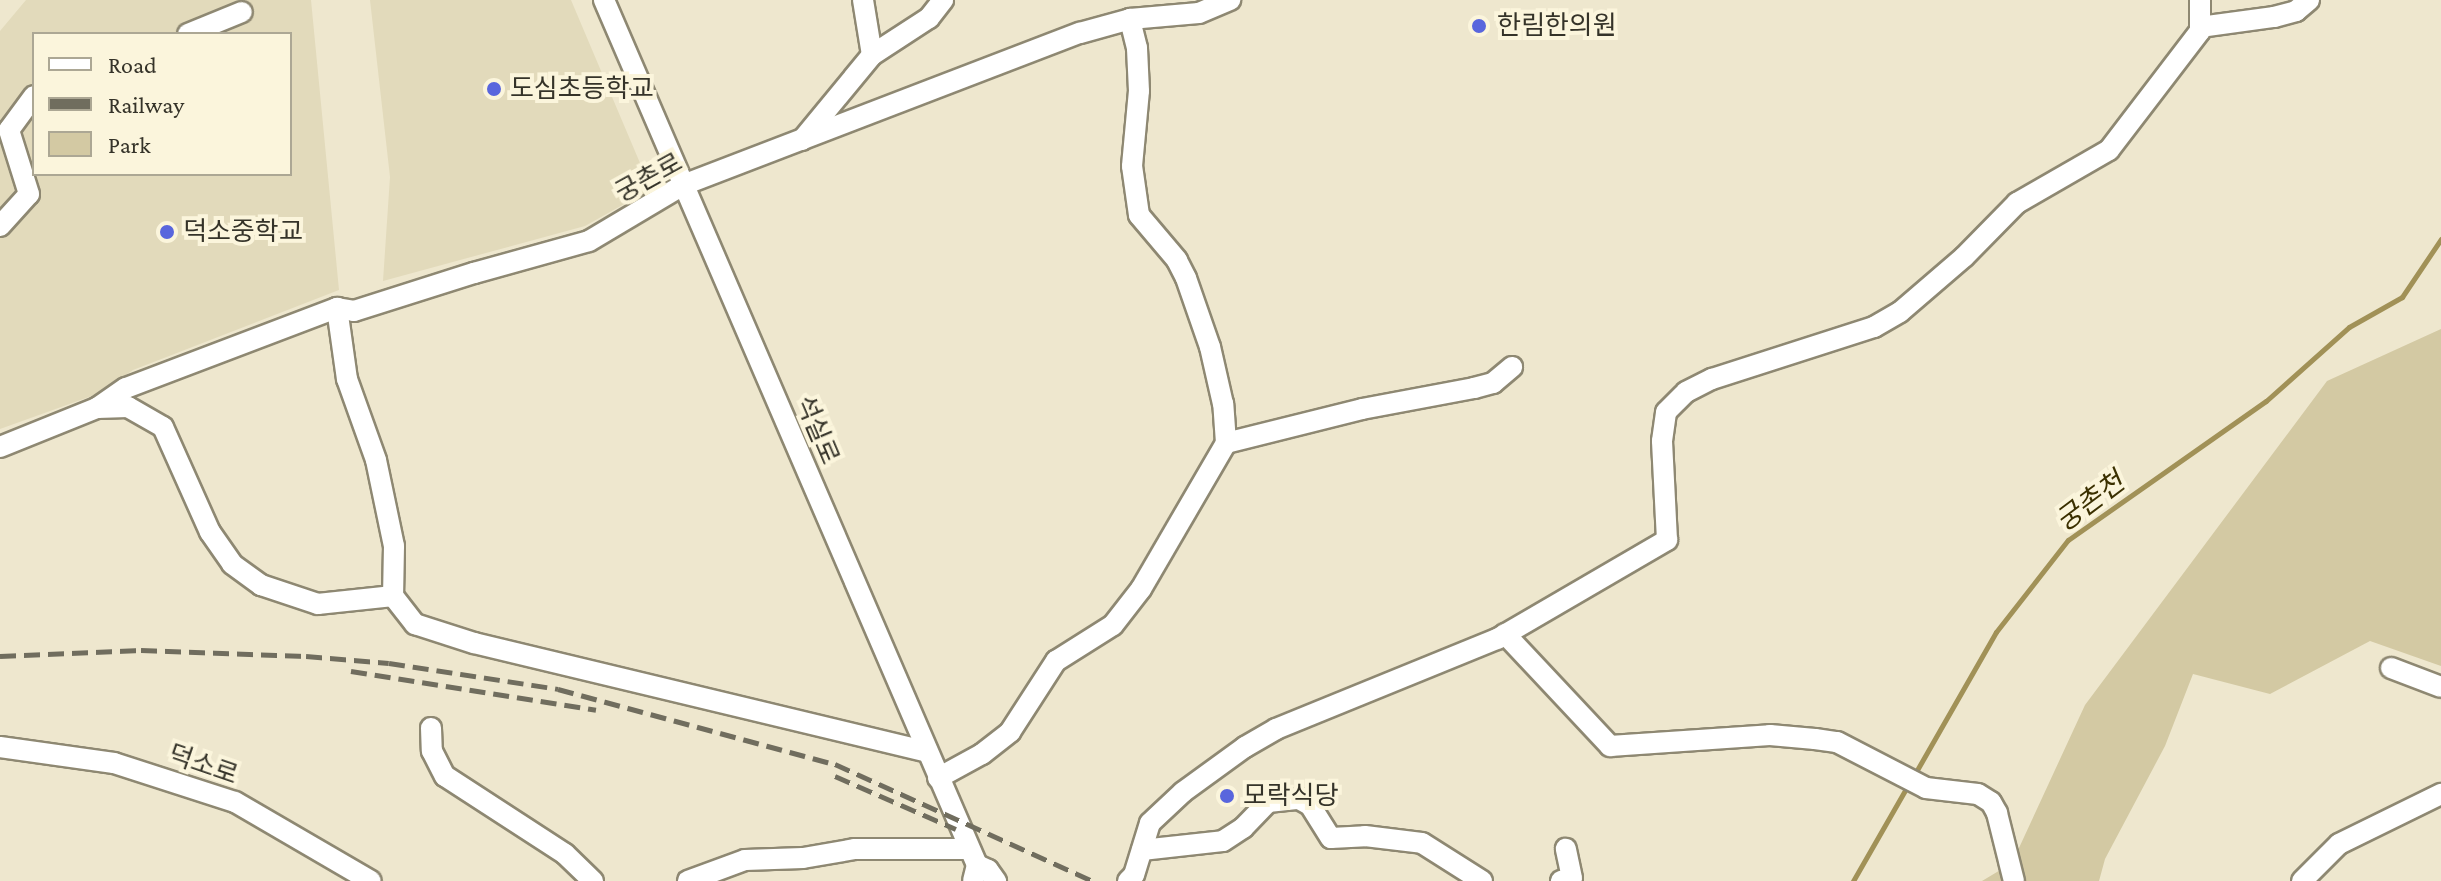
<!DOCTYPE html>
<meta charset="utf-8">
<style>
body{margin:0}
#map{position:relative;width:2441px;height:881px;overflow:hidden;background:#eee7ce;font-family:"Crimson Pro","Noto Sans KR",serif}
div>[style]{position:absolute}
.built>*{inset:0;background:#e2dabb}
.green>*{inset:0;background:#d3c9a3}
.stream>*{height:5px;margin:-2.5px;padding:0 2.5px;transform-origin:2.5px;border-radius:2.5px;background:#a19157}
.roads{filter:drop-shadow(2px 0 #8e8872) drop-shadow(-2px 0 #8e8872) drop-shadow(0 2px #8e8872) drop-shadow(0 -2px #8e8872)}
.minor>*{height:20px;margin:-10px;padding:0 10px;transform-origin:10px;border-radius:10px;background:#fff}
.rail>*{height:5px;margin-top:-2.5px;transform-origin:0;background:repeating-linear-gradient(90deg,#706d5e 0 16px,transparent 0 24px)}
.dots>*{width:22px;height:22px;translate:-50% -50%;box-sizing:border-box;border:4px solid #fbf5dc;border-radius:50%}
span{translate:-50% -50%;white-space:nowrap;text-align:center;line-height:1.15;-webkit-text-stroke:8px #fbf5dc;paint-order:stroke}
.poi-label{font-size:26px;color:#353329}
.left{translate:0 -50%;text-align:left}
.street-label{font-size:26px;color:#353329}
.water-label{font-size:28px;color:#3b3000;font-style:italic}
.legend{position:absolute;left:32px;top:32px;width:260px;height:144px;box-sizing:border-box;background:#fbf5dc;border:2px solid #aca794;margin:0;padding:10px 14px;list-style:none;font-size:24px;color:#353329}
.legend li{display:flex;align-items:center;gap:16px;height:40px}
.legend b{width:40px;border:2px solid #aca794}
</style>
<div id="map">
<div class="built">
<i style="clip-path:polygon(evenodd,26px 0,311px 0,339px 290px,133px 370px,100px 393px,0 429px,0 31px,26px 0,34px 34px,290px 34px,290px 174px,34px 174px,34px 34px)"></i>
<i style="clip-path:polygon(370px 0,571px 0,651px 189px,585px 226px,383px 281px,390px 177px)"></i>
</div>
<div class="green">
<i style="clip-path:polygon(2441px 329px,2441px 666px,2370px 641px,2270px 694px,2193px 674px,2165px 746px,2105px 859px,2099px 881px,1982px 881px,2012px 863px,2085px 705px,2327px 381px)"></i>
</div>
<div class="stream">
<i style="left:1913px;top:777px;width:167px;rotate:-60.2deg"></i>
<i style="left:1996px;top:632px;width:117px;rotate:-52deg"></i>
<i style="left:2068px;top:540px;width:242px;rotate:-35.1deg"></i>
<i style="left:2266px;top:401px;width:111px;rotate:-41.7deg"></i>
<i style="left:2349px;top:327px;width:61px;rotate:-29.5deg"></i>
<i style="left:2402px;top:297px;width:70px;rotate:-56.1deg"></i>
<i style="left:1853px;top:881px;width:111px;rotate:-60.2deg"></i>
</div>
<div class="roads">
<div class="minor">
<i style="left:604px;top:0;width:942px;rotate:66.67deg"></i>
<i style="left:977px;top:865px;width:16px;rotate:104deg"></i>
<i style="left:863px;top:0;width:56px;rotate:80.7deg"></i>
<i style="left:2200px;top:27px;width:75px;rotate:-7.7deg"></i>
<i style="left:2274px;top:17px;width:23px;rotate:-15deg"></i>
<i style="left:2296px;top:11px;width:17px;rotate:-40deg"></i>
<i style="left:188px;top:34px;width:58px;rotate:-22.2deg"></i>
<i style="left:802px;top:140px;width:110px;rotate:-50.5deg"></i>
<i style="left:872px;top:55px;width:68px;rotate:-33deg"></i>
<i style="left:929px;top:18px;width:23px;rotate:-52deg"></i>
<i style="left:0;top:226px;width:43px;rotate:-47.8deg"></i>
<i style="left:29px;top:194px;width:67px;rotate:-107.4deg"></i>
<i style="left:9px;top:130px;width:42px;rotate:-53.7deg"></i>
<i style="left:337px;top:308px;width:72px;rotate:82deg"></i>
<i style="left:347px;top:379px;width:86px;rotate:70.3deg"></i>
<i style="left:376px;top:460px;width:88px;rotate:78.2deg"></i>
<i style="left:394px;top:546px;width:50px;rotate:91.1deg"></i>
<i style="left:393px;top:596px;width:36px;rotate:52deg"></i>
<i style="left:415px;top:624px;width:62px;rotate:17.9deg"></i>
<i style="left:474px;top:643px;width:466px;rotate:13.5deg"></i>
<i style="left:97px;top:408px;width:35px;rotate:-35deg"></i>
<i style="left:126px;top:388px;width:226px;rotate:-20.8deg"></i>
<i style="left:337px;top:308px;width:17px;rotate:10deg"></i>
<i style="left:354px;top:311px;width:126px;rotate:-17.6deg"></i>
<i style="left:474px;top:273px;width:119px;rotate:-15.5deg"></i>
<i style="left:589px;top:241px;width:109px;rotate:-30.8deg"></i>
<i style="left:683px;top:185px;width:425px;rotate:-21deg"></i>
<i style="left:1080px;top:33px;width:52px;rotate:-15.6deg"></i>
<i style="left:1130px;top:19px;width:69px;rotate:-5deg"></i>
<i style="left:1199px;top:13px;width:34px;rotate:-23deg"></i>
<i style="left:1226px;top:443px;width:140px;rotate:-14deg"></i>
<i style="left:1362px;top:409px;width:114px;rotate:-10.6deg"></i>
<i style="left:1474px;top:388px;width:20px;rotate:-15deg"></i>
<i style="left:1493px;top:383px;width:25px;rotate:-40deg"></i>
<i style="left:0;top:447px;width:105px;rotate:-21.9deg"></i>
<i style="left:97px;top:408px;width:31px;rotate:-2deg"></i>
<i style="left:128px;top:407px;width:40px;rotate:29.7deg"></i>
<i style="left:163px;top:427px;width:115px;rotate:65.9deg"></i>
<i style="left:210px;top:532px;width:39px;rotate:55deg"></i>
<i style="left:232px;top:564px;width:36px;rotate:36deg"></i>
<i style="left:261px;top:585px;width:60px;rotate:18.4deg"></i>
<i style="left:318px;top:604px;width:75px;rotate:-6.1deg"></i>
<i style="left:1505px;top:634px;width:154px;rotate:46.8deg"></i>
<i style="left:1610px;top:746px;width:160px;rotate:-3.9deg"></i>
<i style="left:1770px;top:735px;width:45px;rotate:5.1deg"></i>
<i style="left:1815px;top:739px;width:22px;rotate:8deg"></i>
<i style="left:1837px;top:742px;width:100px;rotate:27.3deg"></i>
<i style="left:1926px;top:788px;width:52px;rotate:6.6deg"></i>
<i style="left:1978px;top:794px;width:15px;rotate:32deg"></i>
<i style="left:1991px;top:802px;width:13px;rotate:61deg"></i>
<i style="left:1997px;top:813px;width:70px;rotate:76deg"></i>
<i style="left:2391px;top:668px;width:53px;rotate:20.8deg"></i>
<i style="left:431px;top:728px;width:23px;rotate:88deg"></i>
<i style="left:432px;top:751px;width:28px;rotate:63deg"></i>
<i style="left:445px;top:776px;width:143px;rotate:33deg"></i>
<i style="left:565px;top:854px;width:39px;rotate:44deg"></i>
<i style="left:0;top:747px;width:115px;rotate:8deg"></i>
<i style="left:114px;top:763px;width:127px;rotate:17.9deg"></i>
<i style="left:235px;top:802px;width:157px;rotate:30.2deg"></i>
<i style="left:938px;top:778px;width:50px;rotate:-28.6deg"></i>
<i style="left:982px;top:754px;width:36px;rotate:-38deg"></i>
<i style="left:1010px;top:732px;width:85px;rotate:-57.1deg"></i>
<i style="left:1056px;top:661px;width:67px;rotate:-32.3deg"></i>
<i style="left:1113px;top:625px;width:46px;rotate:-52.1deg"></i>
<i style="left:1141px;top:589px;width:169px;rotate:-59.8deg"></i>
<i style="left:1226px;top:443px;width:39px;rotate:-94deg"></i>
<i style="left:1223px;top:404px;width:58px;rotate:-102.8deg"></i>
<i style="left:1210px;top:347px;width:73px;rotate:-109.2deg"></i>
<i style="left:1186px;top:278px;width:20px;rotate:-117deg"></i>
<i style="left:1177px;top:260px;width:59px;rotate:-130.2deg"></i>
<i style="left:1139px;top:215px;width:49px;rotate:-98.1deg"></i>
<i style="left:1132px;top:166px;width:75px;rotate:-84.7deg"></i>
<i style="left:1139px;top:91px;width:43px;rotate:-92.7deg"></i>
<i style="left:1137px;top:48px;width:30px;rotate:-104deg"></i>
<i style="left:1142px;top:850px;width:81px;rotate:-6.3deg"></i>
<i style="left:1223px;top:841px;width:24px;rotate:-33deg"></i>
<i style="left:1243px;top:828px;width:36px;rotate:-46deg"></i>
<i style="left:1268px;top:802px;width:31px;rotate:-6deg"></i>
<i style="left:1299px;top:799px;width:13px;rotate:29deg"></i>
<i style="left:1310px;top:805px;width:39px;rotate:58deg"></i>
<i style="left:1331px;top:838px;width:34px;rotate:-3deg"></i>
<i style="left:1365px;top:836px;width:57px;rotate:7deg"></i>
<i style="left:1422px;top:843px;width:71px;rotate:32.3deg"></i>
<i style="left:977px;top:865px;width:12px;rotate:24deg"></i>
<i style="left:988px;top:870px;width:14px;rotate:54deg"></i>
<i style="left:688px;top:881px;width:61px;rotate:-20.2deg"></i>
<i style="left:745px;top:860px;width:58px;rotate:-2deg"></i>
<i style="left:803px;top:858px;width:53px;rotate:-9.8deg"></i>
<i style="left:855px;top:849px;width:114px"></i>
<i style="left:1128px;top:881px;width:8px;rotate:-45deg"></i>
<i style="left:1134px;top:875px;width:54px;rotate:-72.9deg"></i>
<i style="left:1150px;top:823px;width:45px;rotate:-43.2deg"></i>
<i style="left:1183px;top:792px;width:77px;rotate:-36deg"></i>
<i style="left:1245px;top:747px;width:36px;rotate:-30deg"></i>
<i style="left:1276px;top:729px;width:239px;rotate:-22.2deg"></i>
<i style="left:1497px;top:639px;width:197px;rotate:-30.2deg"></i>
<i style="left:1667px;top:540px;width:99px;rotate:-92.9deg"></i>
<i style="left:1662px;top:441px;width:29px;rotate:-82deg"></i>
<i style="left:1666px;top:412px;width:28px;rotate:-45deg"></i>
<i style="left:1686px;top:392px;width:29px;rotate:-27deg"></i>
<i style="left:1712px;top:379px;width:170px;rotate:-17.8deg"></i>
<i style="left:1874px;top:327px;width:30px;rotate:-30deg"></i>
<i style="left:1900px;top:312px;width:84px;rotate:-40.7deg"></i>
<i style="left:1964px;top:257px;width:76px;rotate:-45.5deg"></i>
<i style="left:2017px;top:203px;width:106px;rotate:-29.9deg"></i>
<i style="left:2109px;top:150px;width:150px;rotate:-52.6deg"></i>
<i style="left:2200px;top:31px;width:31px;rotate:-90deg"></i>
<i style="left:1561px;top:881px;width:11px;rotate:-15deg"></i>
<i style="left:1572px;top:878px;width:30px;rotate:-102deg"></i>
<i style="left:2302px;top:881px;width:52px;rotate:-45deg"></i>
<i style="left:2339px;top:844px;width:114px;rotate:-26.1deg"></i>
</div>
</div>
<div class="rail">
<i style="left:0;top:656px;width:141px;rotate:-2.4deg"></i>
<i style="left:141px;top:650px;width:165px;rotate:2.1deg"></i>
<i style="left:306px;top:656px;width:83px;rotate:4.8deg"></i>
<i style="left:389px;top:663px;width:171px;rotate:8.7deg"></i>
<i style="left:558px;top:689px;width:287px;rotate:15.2deg"></i>
<i style="left:835px;top:764px;width:283px;rotate:24.4deg"></i>
<i style="left:351px;top:671px;width:248px;rotate:9deg"></i>
<i style="left:835px;top:776px;width:132px;rotate:23.7deg"></i>
</div>
<div class="dots">
<i style="left:1479px;top:26px;background:#5966dd"></i>
<i style="left:494px;top:89px;background:#5966dd"></i>
<i style="left:167px;top:232px;background:#5966dd"></i>
<i style="left:1227px;top:796px;background:#5966dd"></i>
</div>
<div class="poi-label">
<span class="left" style="left:1497px;top:26px">한림한의원</span>
<span class="left" style="left:510px;top:89px">도심초등학교</span>
<span class="left" style="left:183px;top:232px">덕소중학교</span>
<span class="left" style="left:1243px;top:796px">모락식당</span>
</div>
<div class="street-label">
<span style="left:649px;top:178px;rotate:-29deg">궁촌로</span>
<span style="left:817px;top:430px;rotate:67deg">석실로</span>
<span style="left:203px;top:765px;rotate:19deg">덕소로</span>
</div>
<div class="water-label">
<span style="left:2090px;top:502px;rotate:-37deg">궁촌천</span>
</div>
<ul class="legend">
<li><b style="height:10px;background:#fff"></b>Road</li>
<li><b style="height:10px;background:#706d5e"></b>Railway</li>
<li><b style="height:22px;background:#d3c9a3"></b>Park</li>
</ul>
</div>
